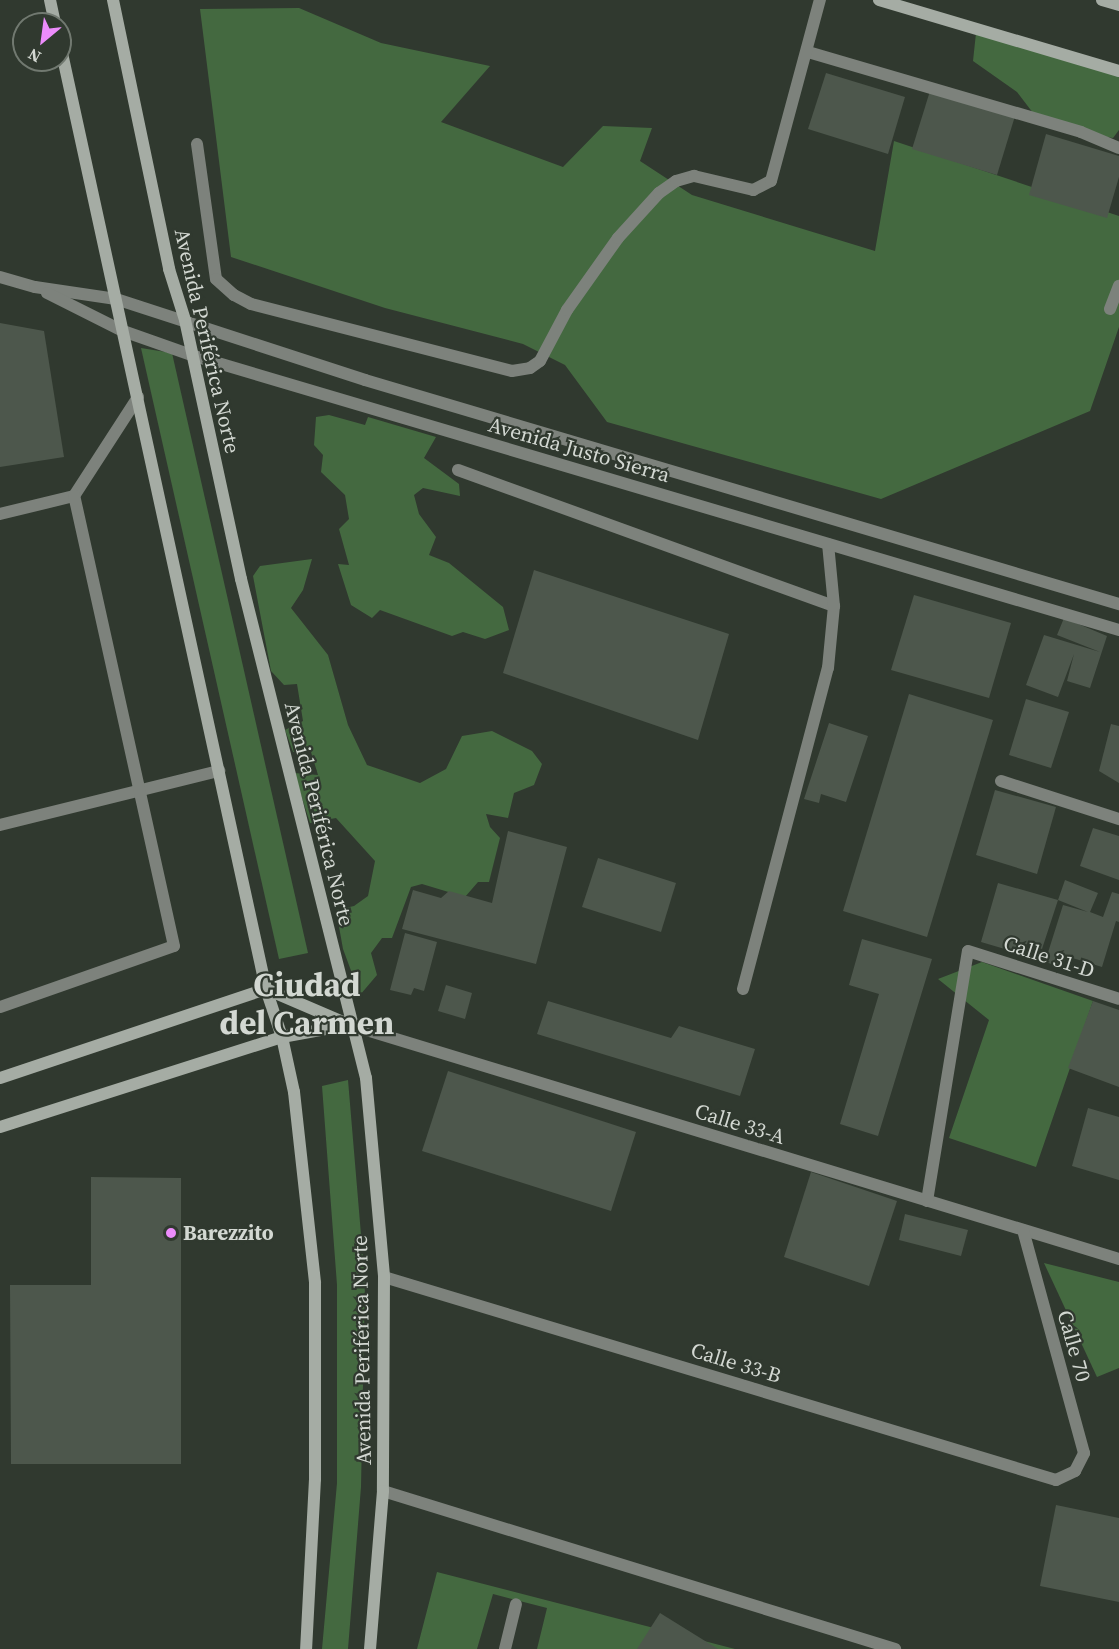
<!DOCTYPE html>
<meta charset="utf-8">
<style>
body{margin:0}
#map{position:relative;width:1119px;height:1649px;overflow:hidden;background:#30392f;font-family:"Source Serif 4",serif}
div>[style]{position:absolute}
.green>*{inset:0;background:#446940}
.building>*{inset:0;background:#4d574c}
.lane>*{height:12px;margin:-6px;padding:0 6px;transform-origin:6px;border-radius:6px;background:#7d827c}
.street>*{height:12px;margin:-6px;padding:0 6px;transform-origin:6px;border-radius:6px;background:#7d827c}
.secondary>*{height:12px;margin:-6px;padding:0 6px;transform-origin:6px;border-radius:6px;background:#a5aca4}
.dots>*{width:16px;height:16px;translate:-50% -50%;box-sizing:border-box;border:3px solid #30392f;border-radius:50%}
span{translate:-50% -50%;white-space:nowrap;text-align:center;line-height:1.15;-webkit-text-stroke:4.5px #30392f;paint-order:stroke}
.street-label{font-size:21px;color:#d3d8d2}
.poi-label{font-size:21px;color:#d3d8d2;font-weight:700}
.left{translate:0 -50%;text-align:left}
.town-label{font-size:33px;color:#d3d8d2;font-weight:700}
.north{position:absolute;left:12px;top:12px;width:60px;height:60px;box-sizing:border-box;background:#30392f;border:2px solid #717970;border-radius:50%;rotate:209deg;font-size:16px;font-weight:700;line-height:24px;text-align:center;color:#d3d8d2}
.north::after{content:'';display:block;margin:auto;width:21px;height:27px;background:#ec8cfb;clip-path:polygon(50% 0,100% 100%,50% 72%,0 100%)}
</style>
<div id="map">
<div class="green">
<i style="clip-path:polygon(299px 8px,381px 43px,490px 66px,441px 122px,563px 167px,603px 126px,652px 128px,640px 161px,692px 195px,875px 251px,894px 141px,1119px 216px,1119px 327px,1090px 411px,881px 499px,607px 422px,565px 365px,523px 344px,385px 308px,231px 257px,200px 9px)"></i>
<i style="clip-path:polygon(976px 33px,1119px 75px,1119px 130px,1113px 138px,1043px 126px,1017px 92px,973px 61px)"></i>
<i style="clip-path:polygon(141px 348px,172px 353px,308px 953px,279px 959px)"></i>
<i style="clip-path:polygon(329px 415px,365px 425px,368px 417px,436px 437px,424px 458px,459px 484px,460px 496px,423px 488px,414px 495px,419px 514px,436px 537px,429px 555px,449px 563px,503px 607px,509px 630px,485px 639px,463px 632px,452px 636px,380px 610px,372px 618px,351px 605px,338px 564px,349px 565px,339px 529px,349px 519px,345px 495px,321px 472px,323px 455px,314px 445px,316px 417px)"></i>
<i style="clip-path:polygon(312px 559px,303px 590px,291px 608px,328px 655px,348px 725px,367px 765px,420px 783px,446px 769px,462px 736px,492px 731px,532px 751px,542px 764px,534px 785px,514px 793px,508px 818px,486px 814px,490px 827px,500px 838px,489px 882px,478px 882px,465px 897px,422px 884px,411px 887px,392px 938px,382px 938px,371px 953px,377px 975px,360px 995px,343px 949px,336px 910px,354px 906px,368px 896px,375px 861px,336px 818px,310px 823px,294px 773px,318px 775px,311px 752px,293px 752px,285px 730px,303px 721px,297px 684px,284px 685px,271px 671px,253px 576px,260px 566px)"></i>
<i style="clip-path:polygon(982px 962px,1093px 1001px,1036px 1167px,949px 1138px,989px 1020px,938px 979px)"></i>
<i style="clip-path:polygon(348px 1080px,365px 1282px,361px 1487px,348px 1649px,322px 1649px,337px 1483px,337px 1285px,322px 1086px)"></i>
<i style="clip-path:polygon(1044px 1263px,1119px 1282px,1119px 1368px,1097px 1377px)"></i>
<i style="clip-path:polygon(437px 1572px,735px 1649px,537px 1649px,547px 1608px,493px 1594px,477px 1649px,417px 1649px)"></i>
</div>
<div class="building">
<i style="clip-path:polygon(826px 73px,905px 97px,888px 154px,808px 129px)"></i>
<i style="clip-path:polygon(930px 91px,1015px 116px,997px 175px,912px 149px)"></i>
<i style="clip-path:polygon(1046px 134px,1119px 156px,1119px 177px,1107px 218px,1029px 195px)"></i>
<i style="clip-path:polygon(0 323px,44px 331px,64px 457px,0 467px)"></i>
<i style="clip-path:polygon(534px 570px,729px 634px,698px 740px,503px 673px)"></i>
<i style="clip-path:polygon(914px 595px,1011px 623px,989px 698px,891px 670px)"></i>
<i style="clip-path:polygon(1064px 618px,1107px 636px,1090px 688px,1067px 681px,1074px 654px,1058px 697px,1026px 685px,1044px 635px,1100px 652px,1057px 635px)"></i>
<i style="clip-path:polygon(909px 694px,993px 720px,927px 937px,843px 911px)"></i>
<i style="clip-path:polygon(1026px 699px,1069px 712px,1051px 768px,1009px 755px)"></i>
<i style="clip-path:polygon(829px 723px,868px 736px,846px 802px,821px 794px,819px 803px,804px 799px)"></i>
<i style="clip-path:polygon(1111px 724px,1119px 726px,1119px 783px,1099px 771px)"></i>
<i style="clip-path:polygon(995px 790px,1056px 807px,1037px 874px,976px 855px)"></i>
<i style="clip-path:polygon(1093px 828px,1119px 836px,1119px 880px,1080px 866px)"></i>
<i style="clip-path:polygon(508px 831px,567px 847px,536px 964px,402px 929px,413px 890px,441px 898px,449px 891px,492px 903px)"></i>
<i style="clip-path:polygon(598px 858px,676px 883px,661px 932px,582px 907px)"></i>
<i style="clip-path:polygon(1065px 880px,1098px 893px,1090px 912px,1103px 917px,1112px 892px,1119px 894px,1119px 922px,1116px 921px,1102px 967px,1066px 956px,1062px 967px,1045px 962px,1063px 905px,1088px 912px,1058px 900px)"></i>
<i style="clip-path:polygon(998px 883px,1058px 900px,1042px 949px,1019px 942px,1015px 952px,981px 942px)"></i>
<i style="clip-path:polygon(405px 933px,437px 942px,424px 991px,414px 988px,411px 995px,390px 990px)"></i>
<i style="clip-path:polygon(862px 939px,932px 959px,878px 1136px,840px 1124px,879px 994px,849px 985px)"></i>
<i style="clip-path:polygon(446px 985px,472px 993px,465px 1019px,438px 1011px)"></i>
<i style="clip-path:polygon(548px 1001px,671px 1038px,679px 1026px,755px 1049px,740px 1096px,537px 1034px)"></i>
<i style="clip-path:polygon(1093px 1001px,1119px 1010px,1119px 1087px,1068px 1068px)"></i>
<i style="clip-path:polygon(448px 1071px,636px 1132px,611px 1211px,422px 1151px)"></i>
<i style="clip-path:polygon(1088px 1108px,1119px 1117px,1119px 1180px,1072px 1166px)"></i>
<i style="clip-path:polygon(811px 1172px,897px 1201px,869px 1286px,784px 1257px)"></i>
<i style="clip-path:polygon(91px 1177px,181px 1178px,181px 1464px,11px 1464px,10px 1285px,91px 1285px)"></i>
<i style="clip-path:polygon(905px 1214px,968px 1230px,961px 1256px,899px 1240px)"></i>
<i style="clip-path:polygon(1056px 1505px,1119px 1518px,1119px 1602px,1040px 1586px)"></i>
<i style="clip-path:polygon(660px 1613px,718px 1649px,637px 1649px)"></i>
</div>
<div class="lane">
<i style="left:458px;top:470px;width:400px;rotate:19.9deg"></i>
<i style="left:0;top:514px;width:76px;rotate:-13.7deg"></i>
<i style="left:74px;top:496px;width:118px;rotate:-57.1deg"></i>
<i style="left:0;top:825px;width:226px;rotate:-13.9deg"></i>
<i style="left:743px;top:989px;width:332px;rotate:-75.2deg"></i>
<i style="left:828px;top:668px;width:62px;rotate:-84.5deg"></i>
<i style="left:834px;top:606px;width:62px;rotate:-95.5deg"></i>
<i style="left:0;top:1007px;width:184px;rotate:-19.3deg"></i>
<i style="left:174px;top:946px;width:461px;rotate:-102.5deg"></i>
<i style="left:383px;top:1491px;width:536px;rotate:17.15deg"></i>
<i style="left:505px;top:1649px;width:46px;rotate:-76.3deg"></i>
</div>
<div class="street">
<i style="left:808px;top:52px;width:284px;rotate:16.3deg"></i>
<i style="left:1081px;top:132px;width:41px;rotate:22.8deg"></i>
<i style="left:197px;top:144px;width:136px;rotate:82deg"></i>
<i style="left:216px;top:279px;width:24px;rotate:42deg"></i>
<i style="left:234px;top:295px;width:19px;rotate:28deg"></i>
<i style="left:251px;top:304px;width:269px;rotate:14.4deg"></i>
<i style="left:512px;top:371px;width:18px;rotate:-9deg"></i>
<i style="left:530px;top:368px;width:12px;rotate:-35deg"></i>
<i style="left:540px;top:361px;width:58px;rotate:-62.1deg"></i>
<i style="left:567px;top:310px;width:88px;rotate:-54.7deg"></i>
<i style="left:618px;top:238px;width:61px;rotate:-47.7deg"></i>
<i style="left:659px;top:193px;width:21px;rotate:-35deg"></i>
<i style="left:676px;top:181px;width:19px;rotate:-16deg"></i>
<i style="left:694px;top:176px;width:61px;rotate:13.3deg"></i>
<i style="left:753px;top:190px;width:20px;rotate:-27deg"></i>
<i style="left:771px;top:181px;width:188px;rotate:-74.9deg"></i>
<i style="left:0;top:277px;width:36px;rotate:16deg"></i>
<i style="left:35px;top:287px;width:82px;rotate:8.4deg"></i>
<i style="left:116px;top:299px;width:262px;rotate:18deg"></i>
<i style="left:365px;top:380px;width:787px;rotate:16.55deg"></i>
<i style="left:47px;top:293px;width:85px;rotate:26.6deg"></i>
<i style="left:123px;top:331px;width:72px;rotate:19.4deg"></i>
<i style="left:191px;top:355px;width:968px;rotate:16.51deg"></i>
<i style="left:1110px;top:309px;width:25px;rotate:-69deg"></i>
<i style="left:1001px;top:781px;width:124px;rotate:17.9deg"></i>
<i style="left:350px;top:1025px;width:804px;rotate:16.92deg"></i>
<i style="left:927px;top:1201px;width:253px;rotate:-80.7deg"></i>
<i style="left:968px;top:951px;width:158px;rotate:17.6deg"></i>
<i style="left:384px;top:1277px;width:702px;rotate:16.81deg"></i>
<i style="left:1056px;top:1480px;width:21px;rotate:-25deg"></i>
<i style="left:1075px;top:1471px;width:20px;rotate:-63deg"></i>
<i style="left:1084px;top:1453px;width:231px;rotate:-105.3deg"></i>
</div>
<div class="secondary">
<i style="left:50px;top:0;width:25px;rotate:78deg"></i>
<i style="left:113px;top:0;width:275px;rotate:78.2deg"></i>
<i style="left:169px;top:269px;width:53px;rotate:72.6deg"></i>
<i style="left:185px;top:320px;width:265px;rotate:77.8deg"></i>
<i style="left:241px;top:579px;width:514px;rotate:75.94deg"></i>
<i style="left:366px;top:1078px;width:200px;rotate:84.8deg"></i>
<i style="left:384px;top:1277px;width:214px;rotate:90.3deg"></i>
<i style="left:383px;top:1491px;width:159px;rotate:94.7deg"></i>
<i style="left:879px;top:0;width:250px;rotate:16.5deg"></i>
<i style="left:1102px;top:0;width:18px;rotate:16deg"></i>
<i style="left:60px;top:44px;width:967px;rotate:77.7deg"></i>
<i style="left:266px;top:989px;width:51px;rotate:71.6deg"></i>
<i style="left:282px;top:1037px;width:56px;rotate:77.7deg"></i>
<i style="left:294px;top:1092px;width:192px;rotate:83.7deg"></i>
<i style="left:315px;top:1283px;width:196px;rotate:90deg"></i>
<i style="left:315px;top:1479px;width:170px;rotate:93deg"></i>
<i style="left:0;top:1078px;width:280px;rotate:-18.5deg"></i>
<i style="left:266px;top:989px;width:91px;rotate:23.2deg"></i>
<i style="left:0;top:1127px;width:296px;rotate:-17.7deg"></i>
<i style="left:282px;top:1037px;width:68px;rotate:-10.2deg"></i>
</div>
<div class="dots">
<i style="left:171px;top:1233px;background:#ec8cfb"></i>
</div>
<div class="street-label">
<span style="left:207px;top:341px;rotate:77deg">Avenida Periférica Norte</span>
<span style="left:579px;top:450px;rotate:16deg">Avenida Justo Sierra</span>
<span style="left:319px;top:814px;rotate:76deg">Avenida Periférica Norte</span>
<span style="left:1049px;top:957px;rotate:18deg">Calle 31-D</span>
<span style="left:740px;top:1124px;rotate:17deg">Calle 33-A</span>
<span style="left:1074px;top:1346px;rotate:74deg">Calle 70</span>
<span style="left:362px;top:1350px;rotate:-91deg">Avenida Periférica Norte</span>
<span style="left:736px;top:1363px;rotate:17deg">Calle 33-B</span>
</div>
<div class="poi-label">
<span class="left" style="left:183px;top:1233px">Barezzito</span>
</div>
<div class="town-label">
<span style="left:307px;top:1004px">Ciudad<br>del Carmen</span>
</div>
<div class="north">N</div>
</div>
